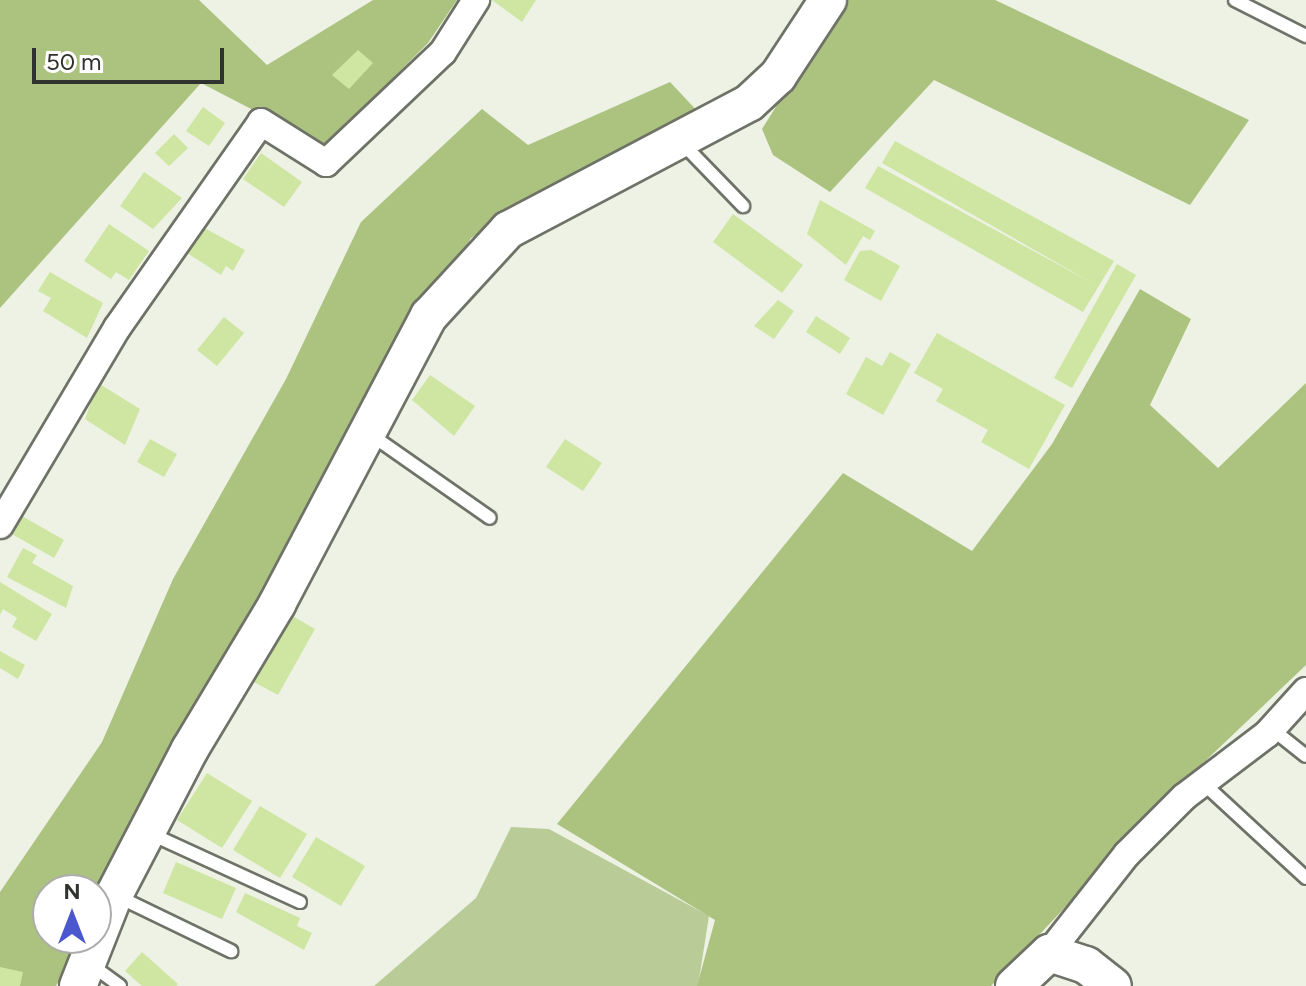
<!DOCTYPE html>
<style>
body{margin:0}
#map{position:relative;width:1306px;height:986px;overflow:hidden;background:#edf2e5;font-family:Figtree,sans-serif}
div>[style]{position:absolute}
.green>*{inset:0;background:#b9cc97}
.forest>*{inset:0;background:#acc380}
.building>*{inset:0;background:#cee6a2}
.roads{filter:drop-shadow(2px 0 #6e7267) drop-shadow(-2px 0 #6e7267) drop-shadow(0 2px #6e7267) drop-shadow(0 -2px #6e7267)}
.lane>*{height:12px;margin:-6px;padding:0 6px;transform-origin:6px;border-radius:6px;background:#fff}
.street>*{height:26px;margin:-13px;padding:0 13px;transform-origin:13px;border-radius:13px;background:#fff}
.secondary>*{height:36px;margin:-18px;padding:0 18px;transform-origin:18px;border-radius:18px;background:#fff}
span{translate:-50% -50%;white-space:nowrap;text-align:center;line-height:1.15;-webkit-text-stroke:6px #fff;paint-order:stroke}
.north{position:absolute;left:32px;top:874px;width:80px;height:80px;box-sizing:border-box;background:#fff;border:2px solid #acadab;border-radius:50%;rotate:0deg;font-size:22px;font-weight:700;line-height:32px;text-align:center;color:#30322d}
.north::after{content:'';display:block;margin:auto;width:28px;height:36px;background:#4b57cd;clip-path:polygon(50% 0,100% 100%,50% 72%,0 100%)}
.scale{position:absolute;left:32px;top:48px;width:192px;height:36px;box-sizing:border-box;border:4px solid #30322d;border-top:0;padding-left:10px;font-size:24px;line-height:28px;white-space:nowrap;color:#30322d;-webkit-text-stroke:6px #fff;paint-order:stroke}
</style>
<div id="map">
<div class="green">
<i style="clip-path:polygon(511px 827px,549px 829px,709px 916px,698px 986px,374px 986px,476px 898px)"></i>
</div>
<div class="forest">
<i style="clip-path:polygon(0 0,199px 0,267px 65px,373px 0,457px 0,428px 43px,324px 147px,201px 83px,0 308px)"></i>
<i style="clip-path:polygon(843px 0,995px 0,1249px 120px,1190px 205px,934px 80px,830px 192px,773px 155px,762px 129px)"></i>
<i style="clip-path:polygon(670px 82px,701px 115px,471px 238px,303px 523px,96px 916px,96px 890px,48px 890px,48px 938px,84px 938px,56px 986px,0 986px,0 892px,102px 742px,173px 579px,286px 379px,361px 222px,482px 109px,528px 145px)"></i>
<i style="clip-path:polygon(1140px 289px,1191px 319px,1150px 405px,1218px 468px,1306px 383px,1306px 665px,1178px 787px,991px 986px,697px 986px,715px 920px,557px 824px,843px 473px,972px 551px,1052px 444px)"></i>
</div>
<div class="building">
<i style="clip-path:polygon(492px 0,536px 0,522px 22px)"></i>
<i style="clip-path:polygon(358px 50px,373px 63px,349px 89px,332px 75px)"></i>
<i style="clip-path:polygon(203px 107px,225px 123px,209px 146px,186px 131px)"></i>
<i style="clip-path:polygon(174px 134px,188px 148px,169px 166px,155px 153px)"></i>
<i style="clip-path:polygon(895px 141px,1114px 261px,1083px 312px,865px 188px,878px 166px,1094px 284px,882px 163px)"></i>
<i style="clip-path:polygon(261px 153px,302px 182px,284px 207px,243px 179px)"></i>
<i style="clip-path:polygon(144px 172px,182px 198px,153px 229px,120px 206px)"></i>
<i style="clip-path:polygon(820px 200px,875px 231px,870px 240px,863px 236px,846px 265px,807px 234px)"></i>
<i style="clip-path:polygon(733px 214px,803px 265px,782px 293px,713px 242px)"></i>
<i style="clip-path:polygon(109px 224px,149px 251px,129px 280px,116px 272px,111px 279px,84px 261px)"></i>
<i style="clip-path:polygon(197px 224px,245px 250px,233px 271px,226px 266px,221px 275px,181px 249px)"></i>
<i style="clip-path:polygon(871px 250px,900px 266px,881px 301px,844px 280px,860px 251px)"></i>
<i style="clip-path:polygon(1117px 264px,1136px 275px,1072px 388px,1054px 378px)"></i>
<i style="clip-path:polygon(50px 272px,103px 303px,87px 338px,43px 311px,51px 298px,38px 291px)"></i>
<i style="clip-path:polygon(778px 300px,794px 311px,774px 339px,754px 326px)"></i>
<i style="clip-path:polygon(816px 316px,850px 338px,840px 354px,806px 332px)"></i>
<i style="clip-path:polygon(224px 317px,244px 333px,217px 366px,197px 350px)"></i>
<i style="clip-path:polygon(937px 333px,1065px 405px,1029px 469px,981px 442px,988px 430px,936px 401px,943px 389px,914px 373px)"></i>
<i style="clip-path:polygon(890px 352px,911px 364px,883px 415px,846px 394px,866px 357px,882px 366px)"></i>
<i style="clip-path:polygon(430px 375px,475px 406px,454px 436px,412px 400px)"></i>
<i style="clip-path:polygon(98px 383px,140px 409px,125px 445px,85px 419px)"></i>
<i style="clip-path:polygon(150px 439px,177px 454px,164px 477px,137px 462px)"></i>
<i style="clip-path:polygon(565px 439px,602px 463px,583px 491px,546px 467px)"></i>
<i style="clip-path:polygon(22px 516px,64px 540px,54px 558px,12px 534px)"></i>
<i style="clip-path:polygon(23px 548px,37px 555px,32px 563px,73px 586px,66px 608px,7px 577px)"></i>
<i style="clip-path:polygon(0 582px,52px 614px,36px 641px,12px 627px,17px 618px,3px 609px,0 615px)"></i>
<i style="clip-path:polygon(289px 614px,315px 629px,278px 695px,252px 681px)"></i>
<i style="clip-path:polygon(0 651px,25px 665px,18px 679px,0 668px)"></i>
<i style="clip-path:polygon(207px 773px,252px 801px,222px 848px,177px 820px)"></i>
<i style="clip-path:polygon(260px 806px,307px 834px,280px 878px,233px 850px)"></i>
<i style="clip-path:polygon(316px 837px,365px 866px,341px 906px,292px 877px)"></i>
<i style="clip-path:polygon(176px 862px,236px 888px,222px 919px,163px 893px)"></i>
<i style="clip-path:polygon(245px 893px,300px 918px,297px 926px,312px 933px,304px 950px,236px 912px)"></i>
<i style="clip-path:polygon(142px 952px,178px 984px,176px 986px,142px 986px,125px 971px)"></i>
<i style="clip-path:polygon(0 967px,23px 972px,20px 986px,0 986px)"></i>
</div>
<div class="roads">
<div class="lane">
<i style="left:1235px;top:0;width:80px;rotate:26.9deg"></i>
<i style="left:682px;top:143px;width:88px;rotate:45.9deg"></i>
<i style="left:370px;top:434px;width:146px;rotate:35deg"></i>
<i style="left:1272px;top:729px;width:43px;rotate:38.5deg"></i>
<i style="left:1203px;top:783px;width:140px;rotate:42.7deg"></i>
<i style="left:149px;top:833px;width:166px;rotate:24.6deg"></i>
<i style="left:117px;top:896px;width:127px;rotate:25.8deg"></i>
<i style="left:90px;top:964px;width:37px;rotate:36deg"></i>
</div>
<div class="street">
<i style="left:0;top:525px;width:229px;rotate:-59.3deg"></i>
<i style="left:117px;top:328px;width:251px;rotate:-55deg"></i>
<i style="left:261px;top:122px;width:77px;rotate:32.2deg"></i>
<i style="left:326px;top:163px;width:161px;rotate:-43.5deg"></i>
<i style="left:443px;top:52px;width:62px;rotate:-57.6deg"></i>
<i style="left:1049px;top:953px;width:126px;rotate:-51.8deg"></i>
<i style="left:1127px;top:854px;width:81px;rotate:-45deg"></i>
<i style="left:1184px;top:797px;width:104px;rotate:-37.2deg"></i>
<i style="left:1267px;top:734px;width:58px;rotate:-47.8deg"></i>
</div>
<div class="secondary">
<i style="left:78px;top:986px;width:98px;rotate:-68.4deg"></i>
<i style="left:114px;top:895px;width:165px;rotate:-62.5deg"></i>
<i style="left:190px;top:749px;width:169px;rotate:-59deg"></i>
<i style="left:277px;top:604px;width:326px;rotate:-62.2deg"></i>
<i style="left:429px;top:316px;width:117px;rotate:-47.4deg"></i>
<i style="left:508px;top:230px;width:272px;rotate:-27.8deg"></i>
<i style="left:749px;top:103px;width:40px;rotate:-43deg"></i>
<i style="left:778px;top:76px;width:91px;rotate:-56.7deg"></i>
<i style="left:1014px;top:986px;width:48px;rotate:-43.3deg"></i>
<i style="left:1049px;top:953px;width:39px;rotate:18deg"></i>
<i style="left:1086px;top:965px;width:34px;rotate:38deg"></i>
</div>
</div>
<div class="north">N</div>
<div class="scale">50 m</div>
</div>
